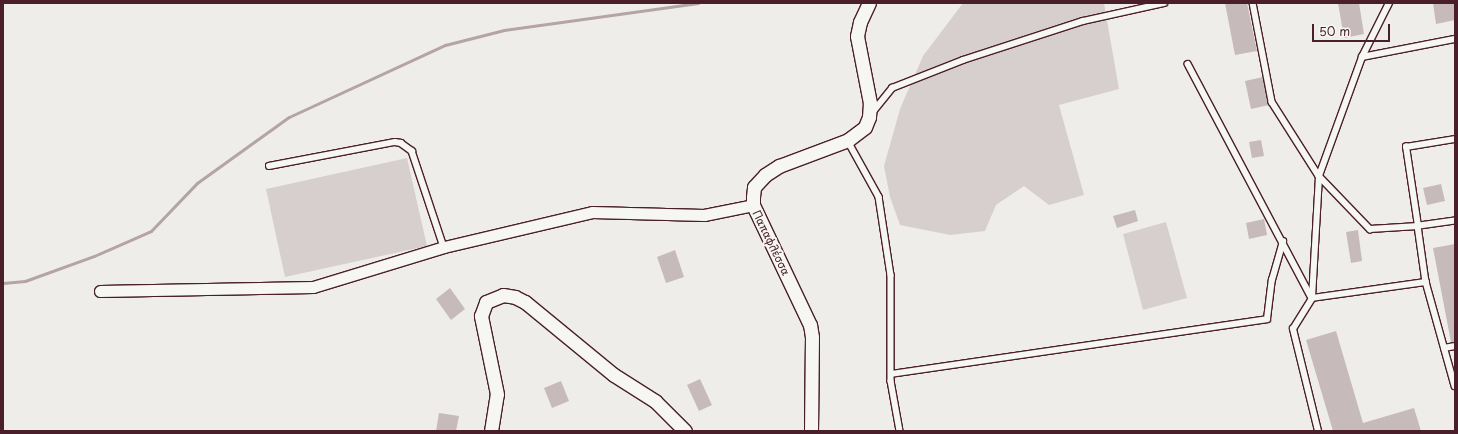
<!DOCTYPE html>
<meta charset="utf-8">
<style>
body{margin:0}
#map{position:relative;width:1458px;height:434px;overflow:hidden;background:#efedea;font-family:"Playpen Sans",sans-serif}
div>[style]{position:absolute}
.green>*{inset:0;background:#d7cfce}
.stream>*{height:3px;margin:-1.5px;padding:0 1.5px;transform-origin:1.5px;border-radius:1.5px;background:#b4a4a5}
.building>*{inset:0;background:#c6babb}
.roads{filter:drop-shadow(1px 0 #4a1f2b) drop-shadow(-1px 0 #4a1f2b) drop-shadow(0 1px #4a1f2b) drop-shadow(0 -1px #4a1f2b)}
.service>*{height:5.5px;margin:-2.75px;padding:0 2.75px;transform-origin:2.75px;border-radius:2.75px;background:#f6f6f2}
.minor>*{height:11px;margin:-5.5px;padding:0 5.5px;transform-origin:5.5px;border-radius:5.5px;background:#f6f6f2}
.tertiary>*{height:13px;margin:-6.5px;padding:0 6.5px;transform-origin:6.5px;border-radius:6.5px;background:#f6f6f2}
span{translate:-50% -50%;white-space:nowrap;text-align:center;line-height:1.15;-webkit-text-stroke:4px #f6f6f2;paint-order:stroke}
.street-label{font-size:11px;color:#4a1f2b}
.frame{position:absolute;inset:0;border:4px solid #4a1f2b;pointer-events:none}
.scale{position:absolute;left:1312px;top:24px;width:78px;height:18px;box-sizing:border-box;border:2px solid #4a1f2b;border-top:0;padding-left:5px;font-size:12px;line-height:14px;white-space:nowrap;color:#4a1f2b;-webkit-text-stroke:3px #f6f6f2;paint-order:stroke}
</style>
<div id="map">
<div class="green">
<i style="clip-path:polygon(963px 3px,1104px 3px,1119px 89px,1059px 105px,1084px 195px,1049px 205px,1024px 186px,996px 205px,985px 231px,950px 235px,900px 225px,890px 197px,884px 166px,900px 109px,923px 56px)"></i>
<i style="clip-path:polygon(407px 158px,427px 246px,285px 277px,266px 189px)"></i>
<i style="clip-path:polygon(1166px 222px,1187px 298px,1143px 310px,1123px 234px)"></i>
</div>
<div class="stream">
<i style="left:3px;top:283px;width:22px;rotate:-5deg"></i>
<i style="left:25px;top:281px;width:73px;rotate:-19.9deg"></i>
<i style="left:94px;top:256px;width:62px;rotate:-23.7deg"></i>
<i style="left:151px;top:231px;width:66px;rotate:-46.2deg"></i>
<i style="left:197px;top:183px;width:113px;rotate:-35.7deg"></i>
<i style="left:289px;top:117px;width:172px;rotate:-24.8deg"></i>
<i style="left:445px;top:45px;width:61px;rotate:-14.3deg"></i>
<i style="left:504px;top:30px;width:196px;rotate:-7.9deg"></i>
</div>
<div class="building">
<i style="clip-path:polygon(1225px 3px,1247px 3px,1257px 51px,1235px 55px)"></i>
<i style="clip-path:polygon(1338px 3px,1359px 3px,1364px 34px,1344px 38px)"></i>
<i style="clip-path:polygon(1433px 3px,1454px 3px,1455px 20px,1436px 24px)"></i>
<i style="clip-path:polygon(1263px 77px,1269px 105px,1251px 109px,1245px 81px)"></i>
<i style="clip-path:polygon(1261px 140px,1264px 156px,1252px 158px,1249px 142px)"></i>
<i style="clip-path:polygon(1441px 184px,1445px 201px,1427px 205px,1423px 188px)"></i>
<i style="clip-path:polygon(1135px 210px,1138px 221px,1117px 228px,1113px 216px)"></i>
<i style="clip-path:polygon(1264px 219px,1267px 235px,1249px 239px,1246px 223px)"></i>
<i style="clip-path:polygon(1358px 230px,1362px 261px,1351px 263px,1346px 232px)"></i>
<i style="clip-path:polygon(1455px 244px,1455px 342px,1451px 342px,1433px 248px)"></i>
<i style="clip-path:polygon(675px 250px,684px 277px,666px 283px,657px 257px)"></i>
<i style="clip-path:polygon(450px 288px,465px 309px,451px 320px,436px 299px)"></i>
<i style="clip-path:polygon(1336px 331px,1363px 423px,1414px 408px,1421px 431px,1333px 431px,1306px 340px)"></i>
<i style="clip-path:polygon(700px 379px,712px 405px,699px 411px,687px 385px)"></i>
<i style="clip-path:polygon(561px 381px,569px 401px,552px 408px,544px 388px)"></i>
<i style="clip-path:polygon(439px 413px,459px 416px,456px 431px,436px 431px)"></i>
</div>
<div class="roads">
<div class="service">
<i style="left:1253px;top:3px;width:101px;rotate:79.1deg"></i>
<i style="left:1272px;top:102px;width:88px;rotate:57.6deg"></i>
<i style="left:1319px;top:176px;width:74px;rotate:46.1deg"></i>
<i style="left:1370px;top:229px;width:48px;rotate:-3.6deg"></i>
<i style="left:1418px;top:226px;width:80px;rotate:-98.6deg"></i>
<i style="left:1406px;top:147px;width:50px;rotate:-9.3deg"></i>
<i style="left:1362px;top:57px;width:60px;rotate:-63.4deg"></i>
<i style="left:1188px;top:64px;width:265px;rotate:62.1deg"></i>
<i style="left:872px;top:113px;width:32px;rotate:-51deg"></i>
<i style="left:892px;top:88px;width:76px;rotate:-21.5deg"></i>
<i style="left:963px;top:60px;width:126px;rotate:-18deg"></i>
<i style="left:1083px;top:21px;width:83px;rotate:-12.5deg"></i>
<i style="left:848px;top:141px;width:64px;rotate:61deg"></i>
<i style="left:879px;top:197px;width:79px;rotate:81.3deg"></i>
<i style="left:891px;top:275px;width:106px;rotate:90deg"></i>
<i style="left:891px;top:381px;width:51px;rotate:79.8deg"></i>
<i style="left:269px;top:166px;width:128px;rotate:-10.8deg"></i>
<i style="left:395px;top:142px;width:6px;rotate:9deg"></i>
<i style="left:401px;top:143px;width:14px;rotate:36deg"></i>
<i style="left:412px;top:151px;width:101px;rotate:71.6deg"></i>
<i style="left:1455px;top:221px;width:37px;rotate:172deg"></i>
<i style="left:1418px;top:226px;width:57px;rotate:81.9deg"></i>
<i style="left:1426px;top:282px;width:108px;rotate:74.4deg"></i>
<i style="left:1312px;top:298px;width:122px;rotate:-86.7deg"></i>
<i style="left:1319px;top:176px;width:127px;rotate:-70.1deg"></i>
<i style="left:1362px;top:57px;width:95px;rotate:-11deg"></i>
<i style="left:1444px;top:348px;width:11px;rotate:-10deg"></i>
<i style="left:891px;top:374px;width:380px;rotate:-8.3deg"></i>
<i style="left:1267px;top:319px;width:39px;rotate:-83deg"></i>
<i style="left:1272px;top:280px;width:40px;rotate:-74deg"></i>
<i style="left:1318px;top:431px;width:105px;rotate:-103.8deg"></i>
<i style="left:1293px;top:329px;width:36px;rotate:-58deg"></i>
<i style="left:1312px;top:298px;width:115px;rotate:-8deg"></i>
</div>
<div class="minor">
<i style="left:100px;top:291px;width:213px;rotate:-1.1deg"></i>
<i style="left:313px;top:287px;width:137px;rotate:-17deg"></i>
<i style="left:444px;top:247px;width:152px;rotate:-13.3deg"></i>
<i style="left:592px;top:212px;width:112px;rotate:1.5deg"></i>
<i style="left:704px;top:215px;width:50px;rotate:-11.5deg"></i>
</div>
<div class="tertiary">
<i style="left:491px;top:431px;width:37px;rotate:-81deg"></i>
<i style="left:497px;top:394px;width:80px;rotate:-101.6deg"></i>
<i style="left:481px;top:316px;width:15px;rotate:-70deg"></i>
<i style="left:486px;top:302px;width:18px;rotate:-22deg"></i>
<i style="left:503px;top:295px;width:12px;rotate:9deg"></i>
<i style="left:515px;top:297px;width:11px;rotate:27deg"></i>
<i style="left:525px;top:302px;width:115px;rotate:39.4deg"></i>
<i style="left:614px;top:375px;width:49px;rotate:32.4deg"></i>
<i style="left:655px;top:401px;width:42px;rotate:45deg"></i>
<i style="left:811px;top:431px;width:94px;rotate:-89.4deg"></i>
<i style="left:812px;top:337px;width:12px;rotate:-99deg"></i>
<i style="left:810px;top:325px;width:133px;rotate:-115.4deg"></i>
<i style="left:753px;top:205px;width:8px;rotate:-90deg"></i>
<i style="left:753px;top:197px;width:10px;rotate:-84deg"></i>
<i style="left:754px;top:187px;width:16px;rotate:-47deg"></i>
<i style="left:765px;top:175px;width:17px;rotate:-33deg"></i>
<i style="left:779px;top:166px;width:74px;rotate:-20.6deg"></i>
<i style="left:848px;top:140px;width:21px;rotate:-37deg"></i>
<i style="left:865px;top:127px;width:11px;rotate:-68deg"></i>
<i style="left:869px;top:117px;width:14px;rotate:-86deg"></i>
<i style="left:870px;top:103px;width:68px;rotate:-101deg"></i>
<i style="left:857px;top:36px;width:14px;rotate:-78deg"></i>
<i style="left:860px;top:22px;width:21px;rotate:-65deg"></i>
</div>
</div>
<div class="street-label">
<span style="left:771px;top:243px;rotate:64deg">Παπαφλέσσα</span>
</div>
<div class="frame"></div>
<div class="scale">50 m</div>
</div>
